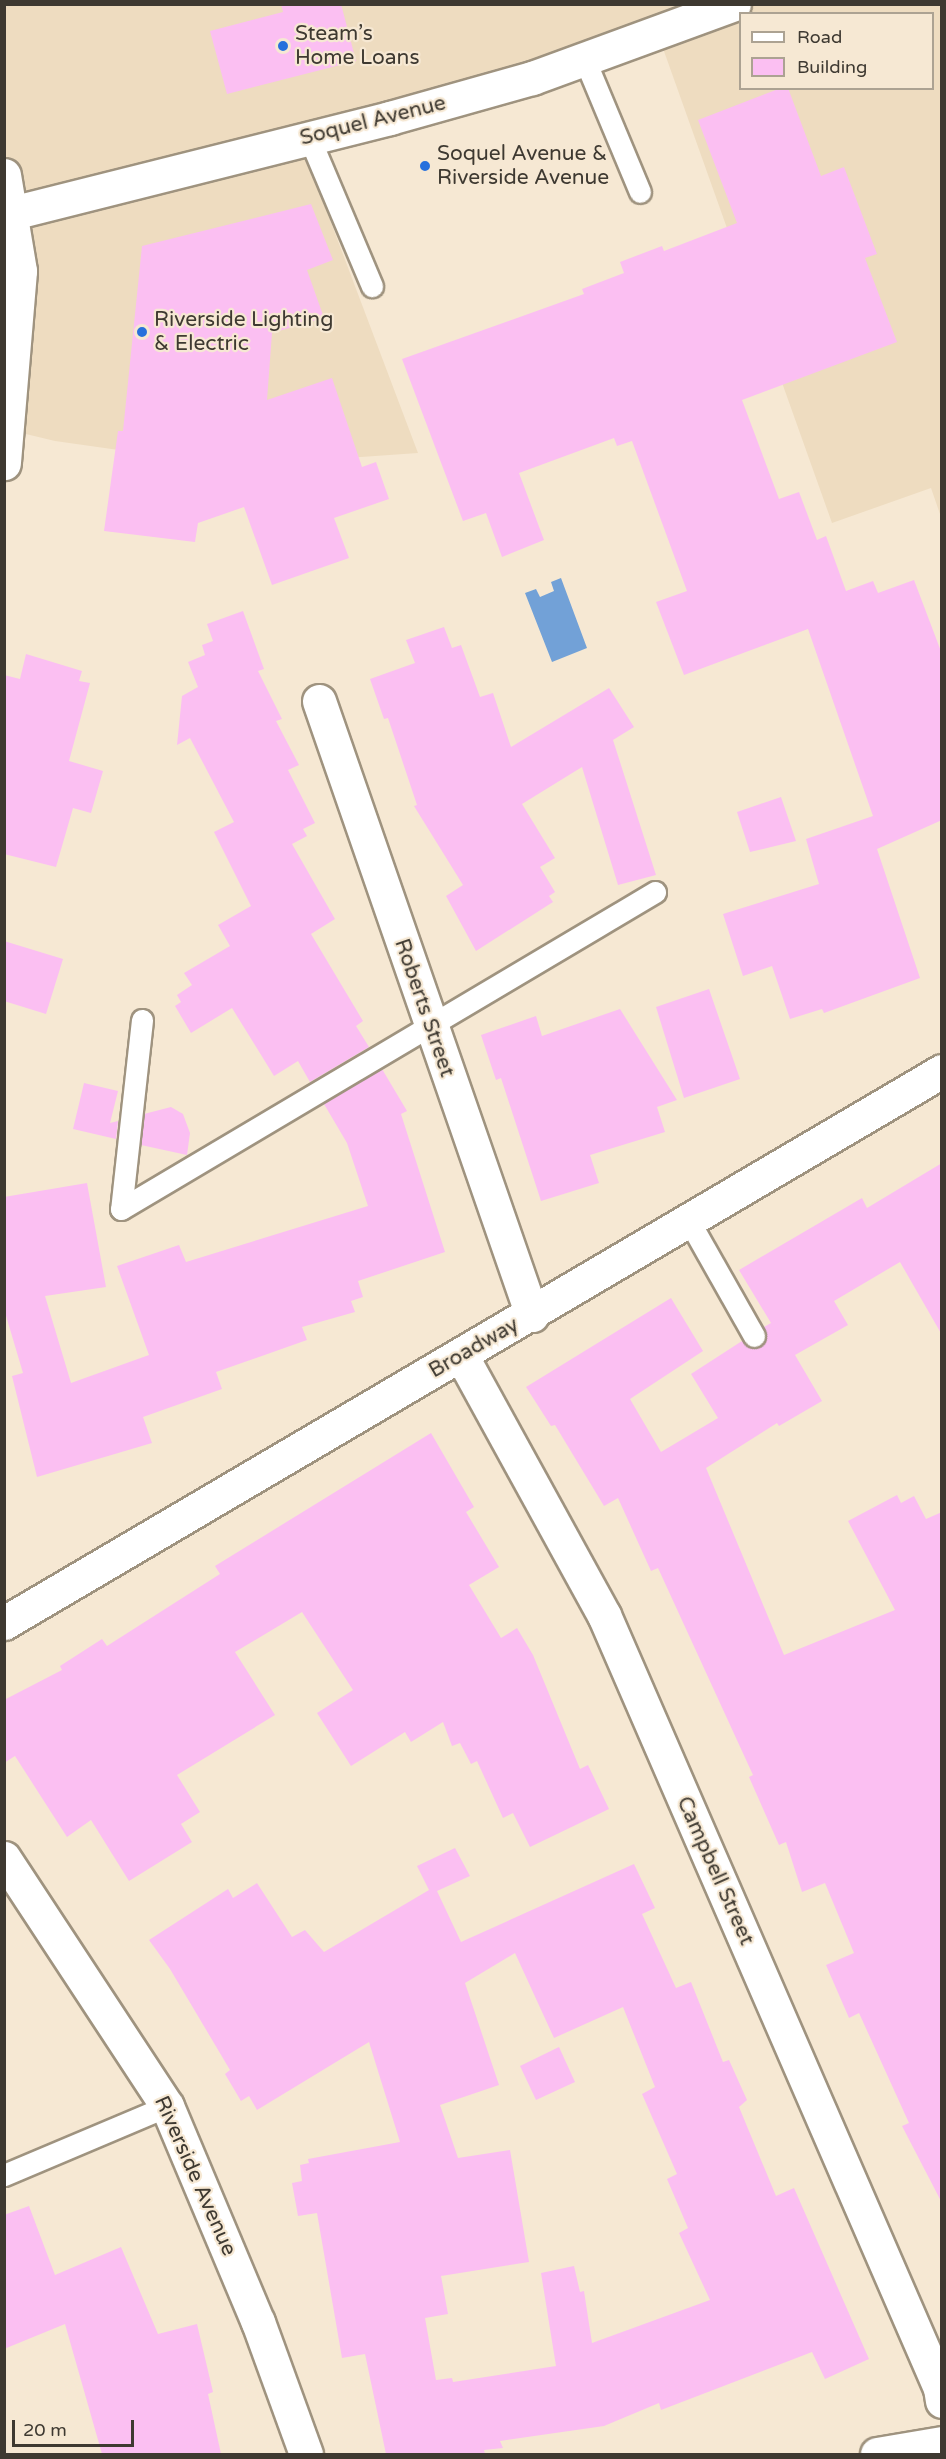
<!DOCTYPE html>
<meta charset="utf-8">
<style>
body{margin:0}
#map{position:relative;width:946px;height:2459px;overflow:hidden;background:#f6e8d3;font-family:"Varela Round",sans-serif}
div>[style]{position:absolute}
.built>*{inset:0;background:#eedcc0}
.water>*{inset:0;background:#72a1d7}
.building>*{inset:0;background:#fbbff2}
.roads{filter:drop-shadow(2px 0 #9f937f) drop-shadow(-2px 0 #9f937f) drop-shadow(0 2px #9f937f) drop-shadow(0 -2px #9f937f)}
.service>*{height:21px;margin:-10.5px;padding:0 10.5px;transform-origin:10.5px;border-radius:10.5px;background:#fff}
.minor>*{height:33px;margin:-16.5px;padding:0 16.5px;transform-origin:16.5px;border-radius:16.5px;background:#fff}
.secondary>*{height:33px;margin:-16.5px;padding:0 16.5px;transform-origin:16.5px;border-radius:16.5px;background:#fff}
.dots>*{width:16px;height:16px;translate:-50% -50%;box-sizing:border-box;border:3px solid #f6e8d3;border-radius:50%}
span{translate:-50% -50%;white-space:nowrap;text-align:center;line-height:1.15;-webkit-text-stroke:4.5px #f6e8d3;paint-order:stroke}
.poi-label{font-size:21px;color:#3e3931}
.left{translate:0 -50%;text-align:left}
.street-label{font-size:21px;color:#3e3931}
.frame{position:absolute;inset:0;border:6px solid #3e3931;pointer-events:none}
.legend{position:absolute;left:739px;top:12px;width:195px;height:78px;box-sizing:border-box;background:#f6e8d3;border:2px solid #aca292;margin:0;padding:8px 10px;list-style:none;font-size:18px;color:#3e3931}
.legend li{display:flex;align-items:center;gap:12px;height:30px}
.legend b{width:30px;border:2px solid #aca292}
.scale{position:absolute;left:12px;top:2420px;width:122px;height:27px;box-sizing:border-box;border:3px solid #3e3931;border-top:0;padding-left:8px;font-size:18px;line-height:21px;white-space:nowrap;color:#3e3931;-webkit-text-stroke:4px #f6e8d3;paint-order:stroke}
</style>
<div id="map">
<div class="built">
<i style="clip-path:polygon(evenodd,5px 5px,941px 5px,941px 517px,931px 488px,832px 523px,660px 40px,304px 151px,418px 453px,232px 466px,55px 441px,5px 429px,5px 5px,740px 14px,932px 14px,932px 88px,740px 88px,740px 14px)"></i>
</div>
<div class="water">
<i style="clip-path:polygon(561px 578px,587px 648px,552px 662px,525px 593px,536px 589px,540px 597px,554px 591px,551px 582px)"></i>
</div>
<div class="building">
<i style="clip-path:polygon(281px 4px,341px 4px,356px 61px,227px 94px,210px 31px,283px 12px)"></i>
<i style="clip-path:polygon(781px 88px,788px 88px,821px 176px,844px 167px,877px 254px,865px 258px,897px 342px,742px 400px,779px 499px,799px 492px,817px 540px,826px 536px,846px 591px,873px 581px,878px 593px,914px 580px,942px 654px,942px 820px,877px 849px,920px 978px,824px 1013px,822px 1009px,790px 1019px,772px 966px,743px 976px,723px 914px,819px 884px,806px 839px,873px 816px,808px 629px,684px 675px,656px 602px,687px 591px,632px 441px,617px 446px,614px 438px,519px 473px,544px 540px,502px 557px,486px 513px,463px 521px,402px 359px,584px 294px,582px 289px,624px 273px,620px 262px,662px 246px,664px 251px,737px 223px,698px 120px)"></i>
<i style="clip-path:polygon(311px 204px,333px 260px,307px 270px,324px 318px,272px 333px,267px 400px,332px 378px,362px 467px,376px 462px,389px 499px,334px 518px,349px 558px,272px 585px,244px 507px,198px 523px,195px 542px,104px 531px,118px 431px,123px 431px,142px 246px)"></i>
<i style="clip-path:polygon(243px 611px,264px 669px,258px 671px,282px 719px,276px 721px,299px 765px,288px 770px,315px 823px,303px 829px,307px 836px,292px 844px,335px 919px,311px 934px,363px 1021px,356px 1026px,369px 1047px,310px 1082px,298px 1061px,274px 1076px,232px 1008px,191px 1033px,175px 1006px,181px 1002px,177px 995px,192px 985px,184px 973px,230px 946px,218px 925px,251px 906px,214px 832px,234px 822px,190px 738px,177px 745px,182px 696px,198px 687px,188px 662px,205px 655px,202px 645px,213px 641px,207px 624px)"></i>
<i style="clip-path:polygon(444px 627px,452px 648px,461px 645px,480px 697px,493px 693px,511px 747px,609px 688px,634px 727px,613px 740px,656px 875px,618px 885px,582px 767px,522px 804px,555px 858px,540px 867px,555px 892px,549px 896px,553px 902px,476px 951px,446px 896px,463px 885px,414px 806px,417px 805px,388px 718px,384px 719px,370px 679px,415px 663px,406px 640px)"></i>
<i style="clip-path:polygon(26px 654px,82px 671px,79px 681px,90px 683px,69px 761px,103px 771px,91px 813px,73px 808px,56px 867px,4px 854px,4px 675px,20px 679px)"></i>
<i style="clip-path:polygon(781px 797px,796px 841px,750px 852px,737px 812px)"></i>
<i style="clip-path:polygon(4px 941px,63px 959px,46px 1014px,4px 1001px)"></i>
<i style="clip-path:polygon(709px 989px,740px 1079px,684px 1098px,656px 1007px)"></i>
<i style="clip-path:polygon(620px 1009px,677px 1100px,657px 1107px,665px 1132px,590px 1155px,599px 1183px,541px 1201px,501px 1078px,496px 1080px,481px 1035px,536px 1016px,542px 1036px)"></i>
<i style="clip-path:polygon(382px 1069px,407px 1111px,401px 1114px,445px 1252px,358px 1281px,363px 1297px,351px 1301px,355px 1312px,302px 1327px,307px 1340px,216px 1372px,222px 1389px,143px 1417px,152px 1443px,37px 1477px,12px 1376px,23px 1373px,4px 1309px,4px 1197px,87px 1183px,106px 1287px,45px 1296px,71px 1383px,149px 1355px,117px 1266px,179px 1245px,186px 1262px,368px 1206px,347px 1143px,324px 1104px)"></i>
<i style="clip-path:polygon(84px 1083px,118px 1091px,110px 1123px,118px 1121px,116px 1139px,73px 1129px)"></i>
<i style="clip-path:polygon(171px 1107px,183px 1114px,190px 1133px,187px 1155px,141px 1145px,144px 1114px)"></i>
<i style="clip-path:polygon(942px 1163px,942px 1335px,900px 1262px,834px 1301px,848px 1325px,795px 1355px,822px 1401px,779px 1426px,777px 1423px,706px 1468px,784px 1655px,895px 1610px,848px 1521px,897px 1495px,901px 1503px,914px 1496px,926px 1519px,942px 1512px,942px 2203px,902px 2126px,909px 2123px,859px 2013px,849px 2018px,826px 1965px,854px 1953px,825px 1883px,802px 1892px,786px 1842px,779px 1845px,749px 1777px,753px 1775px,658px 1568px,651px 1571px,618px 1498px,604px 1506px,555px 1425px,551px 1426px,526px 1387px,671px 1298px,703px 1351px,630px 1399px,661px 1452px,718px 1418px,691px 1374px,742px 1341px,753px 1349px,765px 1342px,764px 1327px,771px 1323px,739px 1270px,862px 1198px,867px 1208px)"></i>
<i style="clip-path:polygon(431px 1433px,474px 1507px,466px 1512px,499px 1567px,469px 1585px,501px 1638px,517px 1628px,533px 1655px,580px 1769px,588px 1765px,609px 1809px,530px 1847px,513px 1813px,503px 1818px,477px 1761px,471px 1764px,460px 1743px,452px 1746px,443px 1722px,411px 1742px,405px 1732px,351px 1766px,317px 1713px,353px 1690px,302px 1612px,235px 1652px,275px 1715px,177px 1775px,200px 1812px,181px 1824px,192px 1842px,129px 1881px,91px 1820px,67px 1837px,15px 1756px,4px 1763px,4px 1700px,62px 1670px,60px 1666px,102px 1639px,107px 1646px,220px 1574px,215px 1566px)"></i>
<i style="clip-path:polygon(evenodd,455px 1848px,470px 1876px,437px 1891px,461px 1942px,634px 1864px,655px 1908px,642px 1914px,676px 1988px,691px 1982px,723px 2062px,729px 2060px,747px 2100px,739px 2107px,776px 2196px,794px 2188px,869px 2359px,825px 2379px,812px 2352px,661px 2410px,659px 2403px,604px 2426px,500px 2441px,503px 2448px,484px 2450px,485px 2454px,386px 2454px,365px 2354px,342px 2358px,317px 2213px,298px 2216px,292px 2183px,302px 2181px,300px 2165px,309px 2163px,308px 2159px,400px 2142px,369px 2042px,257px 2110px,249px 2096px,241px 2101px,225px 2074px,230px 2070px,170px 1969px,149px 1940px,228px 1889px,233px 1898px,257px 1883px,292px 1937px,305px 1930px,324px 1952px,429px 1890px,417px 1866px,455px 1848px,515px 1953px,554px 2038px,623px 2007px,655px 2087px,642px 2094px,677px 2174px,667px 2179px,688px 2228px,679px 2233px,710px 2300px,592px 2343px,584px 2291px,580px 2292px,574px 2266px,541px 2273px,556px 2366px,453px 2382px,452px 2378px,436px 2380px,425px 2318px,448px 2314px,441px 2276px,529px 2262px,510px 2150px,458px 2158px,440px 2105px,499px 2085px,465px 1983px,515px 1953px)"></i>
<i style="clip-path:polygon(559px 2047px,575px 2082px,536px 2100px,520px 2066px)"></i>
<i style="clip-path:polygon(29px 2206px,55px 2275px,121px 2247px,158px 2334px,197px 2324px,213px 2392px,208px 2394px,221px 2454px,102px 2454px,65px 2324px,4px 2349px,4px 2215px)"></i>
</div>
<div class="roads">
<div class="service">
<i style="left:584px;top:58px;width:145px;rotate:67.3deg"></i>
<i style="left:309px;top:137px;width:162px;rotate:67.1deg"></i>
<i style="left:142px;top:1020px;width:190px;rotate:96.3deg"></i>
<i style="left:121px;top:1209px;width:621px;rotate:-30.69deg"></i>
<i style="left:689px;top:1221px;width:132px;rotate:60.5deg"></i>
<i style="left:4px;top:2175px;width:177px;rotate:-22.9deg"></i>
</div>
<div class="minor">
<i style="left:4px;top:175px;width:97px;rotate:80.5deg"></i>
<i style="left:20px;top:271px;width:193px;rotate:94.8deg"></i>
<i style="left:319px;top:701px;width:650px;rotate:70.87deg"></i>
<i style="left:461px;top:1355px;width:297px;rotate:61.2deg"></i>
<i style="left:604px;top:1615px;width:843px;rotate:66.51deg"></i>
<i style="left:940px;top:2388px;width:13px;rotate:81deg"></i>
<i style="left:4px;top:1858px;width:297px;rotate:56.7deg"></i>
<i style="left:167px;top:2106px;width:234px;rotate:67.2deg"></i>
<i style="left:258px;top:2322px;width:140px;rotate:70deg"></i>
<i style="left:877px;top:2454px;width:66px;rotate:-9.6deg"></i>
</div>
<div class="secondary">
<i style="left:4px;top:215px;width:398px;rotate:-14.1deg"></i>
<i style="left:390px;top:118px;width:148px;rotate:-15.7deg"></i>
<i style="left:532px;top:78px;width:215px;rotate:-20.1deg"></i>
<i style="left:4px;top:1623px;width:1088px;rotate:-30.48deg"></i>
</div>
</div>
<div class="dots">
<i style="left:283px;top:46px;background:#2770dc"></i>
<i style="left:425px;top:166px;background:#2770dc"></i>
<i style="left:142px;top:332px;background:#2770dc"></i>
</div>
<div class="poi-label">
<span class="left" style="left:295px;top:46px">Steam’s<br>Home Loans</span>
<span class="left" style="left:437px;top:166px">Soquel Avenue &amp;<br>Riverside Avenue</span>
<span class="left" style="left:154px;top:332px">Riverside Lighting<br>&amp; Electric</span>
</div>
<div class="street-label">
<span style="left:373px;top:121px;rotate:-14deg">Soquel Avenue</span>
<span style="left:424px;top:1008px;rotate:71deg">Roberts Street</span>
<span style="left:474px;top:1348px;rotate:-30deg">Broadway</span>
<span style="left:715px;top:1871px;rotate:66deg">Campbell Street</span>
<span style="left:195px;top:2176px;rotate:66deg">Riverside Avenue</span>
</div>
<div class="frame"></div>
<ul class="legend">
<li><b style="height:8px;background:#fff"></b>Road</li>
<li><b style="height:16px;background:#fbbff2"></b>Building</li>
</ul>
<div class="scale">20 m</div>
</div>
